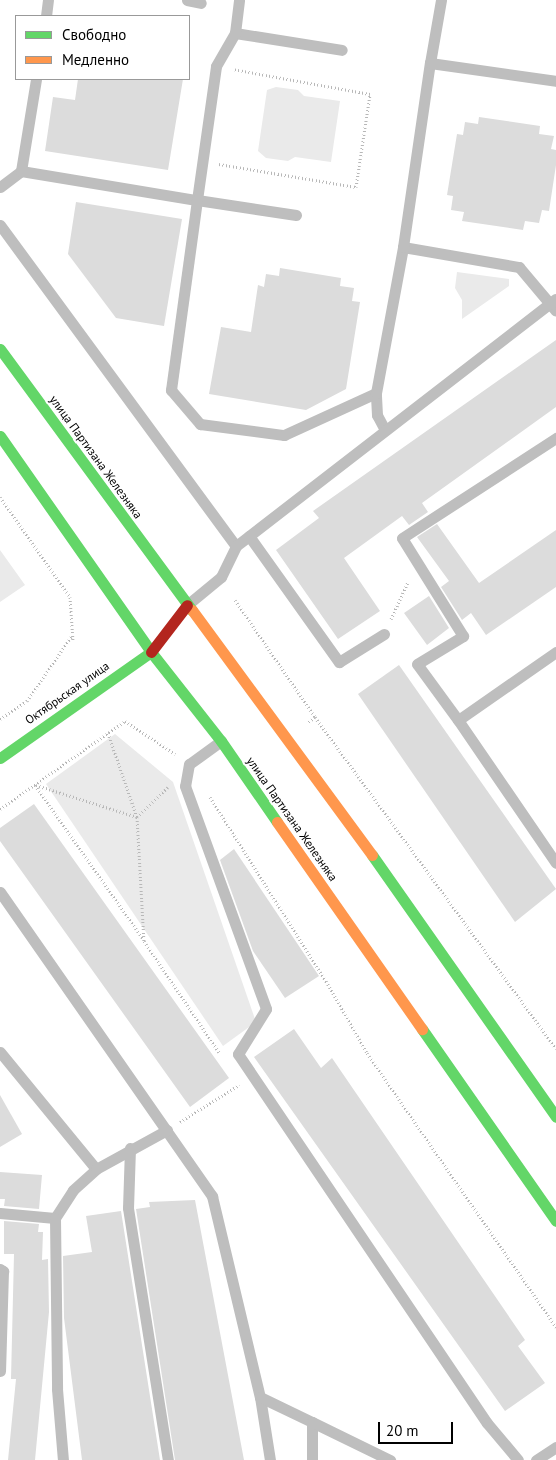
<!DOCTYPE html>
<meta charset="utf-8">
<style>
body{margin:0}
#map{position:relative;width:556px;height:1460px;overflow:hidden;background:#fff;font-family:"PT Sans",sans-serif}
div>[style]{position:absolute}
.green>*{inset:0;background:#eaeaea}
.building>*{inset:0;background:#dcdcdc}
.path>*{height:3px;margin-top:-1.5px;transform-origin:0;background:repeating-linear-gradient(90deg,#b8b8b8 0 1px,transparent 0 3.5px)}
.lane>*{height:11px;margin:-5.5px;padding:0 5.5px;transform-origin:5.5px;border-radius:5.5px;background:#bebebe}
.fast>*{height:11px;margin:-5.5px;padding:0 5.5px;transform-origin:5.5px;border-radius:5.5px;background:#63d668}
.slow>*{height:11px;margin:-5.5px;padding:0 5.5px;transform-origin:5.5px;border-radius:5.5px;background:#ff974d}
.jam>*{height:11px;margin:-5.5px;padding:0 5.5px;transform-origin:5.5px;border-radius:5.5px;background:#b3261e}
span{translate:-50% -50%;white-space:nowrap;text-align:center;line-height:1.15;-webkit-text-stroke:4px #fff;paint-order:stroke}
.street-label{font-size:12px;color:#000}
.legend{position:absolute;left:15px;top:15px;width:175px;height:65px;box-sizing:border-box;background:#fff;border:1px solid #999;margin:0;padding:6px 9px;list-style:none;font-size:15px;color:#000}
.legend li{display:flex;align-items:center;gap:10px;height:25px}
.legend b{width:25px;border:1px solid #999}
.scale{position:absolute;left:378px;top:1422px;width:75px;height:22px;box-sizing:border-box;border:2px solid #000;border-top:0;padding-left:6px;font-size:15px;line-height:18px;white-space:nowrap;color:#000;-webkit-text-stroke:4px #fff;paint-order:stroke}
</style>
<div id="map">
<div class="green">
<i style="clip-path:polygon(276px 87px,298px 90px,304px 96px,340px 101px,331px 162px,295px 157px,288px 161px,266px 158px,258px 151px,267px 90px)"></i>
<i style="clip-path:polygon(457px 272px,509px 279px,509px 286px,462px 319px,462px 300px,455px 288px)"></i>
<i style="clip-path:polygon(0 550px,25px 585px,0 602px)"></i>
<i style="clip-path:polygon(115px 734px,173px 782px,256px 1022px,223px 1046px,46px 784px)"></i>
</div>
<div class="building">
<i style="clip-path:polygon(78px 79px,183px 79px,168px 170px,45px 151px,53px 97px,75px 100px)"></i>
<i style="clip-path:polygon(479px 117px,540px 126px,539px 134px,554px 136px,551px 149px,556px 150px,556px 165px,549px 211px,542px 210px,539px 223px,525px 221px,523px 230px,462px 221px,464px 212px,451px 210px,453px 196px,447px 195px,457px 134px,463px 135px,465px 122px,478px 124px)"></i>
<i style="clip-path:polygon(76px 202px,182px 219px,164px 326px,116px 318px,68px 254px)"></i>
<i style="clip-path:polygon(280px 268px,341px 278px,340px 286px,354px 288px,352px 301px,360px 302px,346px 389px,306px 410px,209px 394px,221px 327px,251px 332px,258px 285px,264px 287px,266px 274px,279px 276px)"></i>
<i style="clip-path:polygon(556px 340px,556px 407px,422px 503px,428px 512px,409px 525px,402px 516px,344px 558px,380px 611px,338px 639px,276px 550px,319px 518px,313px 511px)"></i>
<i style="clip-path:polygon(437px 524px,479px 583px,556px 530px,556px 587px,486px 635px,471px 613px,462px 620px,441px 587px,449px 581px,417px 537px)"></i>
<i style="clip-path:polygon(429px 596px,449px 628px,427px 645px,404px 613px)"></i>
<i style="clip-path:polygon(399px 665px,556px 889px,515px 922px,358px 694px)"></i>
<i style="clip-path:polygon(34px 804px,229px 1078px,190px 1107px,0 841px,0 828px)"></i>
<i style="clip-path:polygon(234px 849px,319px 976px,285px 998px,253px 951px,220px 860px)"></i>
<i style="clip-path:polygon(294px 1029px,321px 1068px,332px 1058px,525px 1340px,518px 1346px,545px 1383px,505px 1411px,254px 1057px)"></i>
<i style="clip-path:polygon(0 1095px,22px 1134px,0 1147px)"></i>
<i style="clip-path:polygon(0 1172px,42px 1175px,39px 1209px,4px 1206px,5px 1199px,0 1199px)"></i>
<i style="clip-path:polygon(195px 1200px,244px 1460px,175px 1460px,136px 1209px,150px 1207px,149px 1202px)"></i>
<i style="clip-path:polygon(121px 1211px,160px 1460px,82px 1460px,64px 1318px,63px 1256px,92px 1252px,86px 1216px)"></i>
<i style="clip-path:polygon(4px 1221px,39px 1224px,38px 1232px,43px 1232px,42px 1260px,48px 1259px,49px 1312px,35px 1460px,8px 1460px,16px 1379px,11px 1379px,14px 1254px,4px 1254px)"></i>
</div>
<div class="path">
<i style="left:219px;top:164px;width:139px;rotate:9.5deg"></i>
<i style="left:356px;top:187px;width:94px;rotate:-81.4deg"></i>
<i style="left:370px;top:94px;width:139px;rotate:-169.7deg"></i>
<i style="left:0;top:497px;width:122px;rotate:55deg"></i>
<i style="left:70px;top:597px;width:44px;rotate:86.1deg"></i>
<i style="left:235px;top:600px;width:142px;rotate:55.6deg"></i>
<i style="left:315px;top:717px;width:10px;rotate:143deg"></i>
<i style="left:391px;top:619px;width:41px;rotate:-65.3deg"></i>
<i style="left:315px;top:717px;width:410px;rotate:54deg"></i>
<i style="left:0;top:719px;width:32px;rotate:-34deg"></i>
<i style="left:27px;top:701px;width:78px;rotate:-55.5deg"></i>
<i style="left:108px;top:733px;width:89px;rotate:71deg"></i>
<i style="left:137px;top:817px;width:124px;rotate:86.8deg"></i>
<i style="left:144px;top:941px;width:134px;rotate:56deg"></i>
<i style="left:35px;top:785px;width:189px;rotate:54.9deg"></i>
<i style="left:36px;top:785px;width:106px;rotate:17.6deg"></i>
<i style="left:137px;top:817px;width:43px;rotate:-44.1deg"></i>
<i style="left:210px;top:797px;width:218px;rotate:57.8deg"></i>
<i style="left:326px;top:981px;width:83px;rotate:60.3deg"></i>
<i style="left:367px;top:1053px;width:333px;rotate:55.4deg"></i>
<i style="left:0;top:809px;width:153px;rotate:-35.1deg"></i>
<i style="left:125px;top:721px;width:60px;rotate:33.4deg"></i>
<i style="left:180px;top:1122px;width:70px;rotate:-32.1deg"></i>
</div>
<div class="lane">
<i style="left:187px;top:0;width:14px;rotate:12deg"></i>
<i style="left:46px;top:16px;width:16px;rotate:-83deg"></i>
<i style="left:235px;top:33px;width:108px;rotate:9deg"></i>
<i style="left:430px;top:63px;width:64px;rotate:-80.1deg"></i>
<i style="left:21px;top:171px;width:93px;rotate:-80.7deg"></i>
<i style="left:0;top:187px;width:26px;rotate:-37deg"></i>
<i style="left:21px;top:171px;width:178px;rotate:9.4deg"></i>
<i style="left:197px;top:200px;width:135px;rotate:-81.9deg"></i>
<i style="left:216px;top:66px;width:38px;rotate:-60deg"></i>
<i style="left:235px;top:33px;width:33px;rotate:-83deg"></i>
<i style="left:296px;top:215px;width:100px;rotate:-171.4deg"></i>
<i style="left:197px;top:200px;width:192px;rotate:97.8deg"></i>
<i style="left:171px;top:390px;width:45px;rotate:49.5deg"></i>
<i style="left:200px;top:424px;width:85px;rotate:7.5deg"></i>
<i style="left:284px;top:435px;width:101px;rotate:-24.5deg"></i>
<i style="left:0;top:225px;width:398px;rotate:53.7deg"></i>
<i style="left:403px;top:247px;width:118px;rotate:9.8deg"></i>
<i style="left:519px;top:267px;width:57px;rotate:49.9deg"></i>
<i style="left:385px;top:430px;width:17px;rotate:-118deg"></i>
<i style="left:377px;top:415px;width:22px;rotate:-93deg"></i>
<i style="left:376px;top:393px;width:148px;rotate:-79.5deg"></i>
<i style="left:403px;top:247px;width:186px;rotate:-81.7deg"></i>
<i style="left:430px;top:63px;width:127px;rotate:8.1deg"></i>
<i style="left:249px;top:536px;width:155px;rotate:54.5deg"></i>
<i style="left:339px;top:662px;width:53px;rotate:-31.9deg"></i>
<i style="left:187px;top:605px;width:44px;rotate:-39.5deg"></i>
<i style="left:221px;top:577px;width:34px;rotate:-64deg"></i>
<i style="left:236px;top:546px;width:404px;rotate:-37.7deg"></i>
<i style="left:556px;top:652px;width:119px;rotate:145.2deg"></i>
<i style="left:458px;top:720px;width:173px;rotate:55.6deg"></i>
<i style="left:458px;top:720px;width:69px;rotate:-126.2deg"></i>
<i style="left:417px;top:664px;width:54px;rotate:-31.3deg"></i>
<i style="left:463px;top:636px;width:115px;rotate:-121.9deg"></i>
<i style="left:402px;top:538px;width:184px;rotate:-33deg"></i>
<i style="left:221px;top:741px;width:39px;rotate:144deg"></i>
<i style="left:189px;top:764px;width:22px;rotate:100deg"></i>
<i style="left:185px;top:786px;width:237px;rotate:70deg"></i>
<i style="left:266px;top:1009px;width:53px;rotate:121.9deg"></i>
<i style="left:238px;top:1054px;width:445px;rotate:56deg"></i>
<i style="left:487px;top:1423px;width:48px;rotate:50deg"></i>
<i style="left:0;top:892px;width:371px;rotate:55.1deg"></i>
<i style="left:212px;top:1196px;width:207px;rotate:76.6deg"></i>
<i style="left:260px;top:1397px;width:64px;rotate:81deg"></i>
<i style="left:0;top:1052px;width:151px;rotate:50.6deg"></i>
<i style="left:130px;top:1148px;width:60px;rotate:91.9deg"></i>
<i style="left:128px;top:1208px;width:255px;rotate:81deg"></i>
<i style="left:0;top:1213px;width:55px;rotate:5.2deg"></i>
<i style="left:55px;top:1218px;width:33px;rotate:-57deg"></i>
<i style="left:73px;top:1190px;width:31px;rotate:-42deg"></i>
<i style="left:96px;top:1169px;width:81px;rotate:-28.8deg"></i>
<i style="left:55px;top:1218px;width:171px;rotate:89.3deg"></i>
<i style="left:57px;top:1389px;width:71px;rotate:85.2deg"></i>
<i style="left:0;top:1269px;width:4px;rotate:34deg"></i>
<i style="left:3px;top:1271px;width:100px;rotate:91.7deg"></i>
<i style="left:260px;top:1397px;width:58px;rotate:25.7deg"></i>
<i style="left:312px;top:1460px;width:38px;rotate:-90deg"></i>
<i style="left:312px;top:1422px;width:87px;rotate:26deg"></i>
<i style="left:536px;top:1460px;width:24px;rotate:-33deg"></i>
</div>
<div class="fast">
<i style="left:0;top:349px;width:324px;rotate:53.7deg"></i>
<i style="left:0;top:436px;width:264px;rotate:55deg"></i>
<i style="left:151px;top:652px;width:113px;rotate:51.8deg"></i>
<i style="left:221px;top:741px;width:98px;rotate:55.3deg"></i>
<i style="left:0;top:758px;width:184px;rotate:-35.1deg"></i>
<i style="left:372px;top:855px;width:320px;rotate:54.9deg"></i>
<i style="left:422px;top:1029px;width:234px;rotate:55.1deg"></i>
</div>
<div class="slow">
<i style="left:192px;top:610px;width:304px;rotate:53.7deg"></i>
<i style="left:277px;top:822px;width:253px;rotate:55deg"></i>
</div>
<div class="jam">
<i style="left:151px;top:652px;width:59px;rotate:-52.5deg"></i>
</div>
<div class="street-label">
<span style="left:96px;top:457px;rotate:54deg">улица Партизана Железняка</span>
<span style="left:67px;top:693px;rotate:-35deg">Октябрьская улица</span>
<span style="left:292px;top:819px;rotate:55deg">улица Партизана Железняка</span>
</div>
<ul class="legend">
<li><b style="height:6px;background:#63d668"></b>Свободно</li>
<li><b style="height:6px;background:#ff974d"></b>Медленно</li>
</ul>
<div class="scale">20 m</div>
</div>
